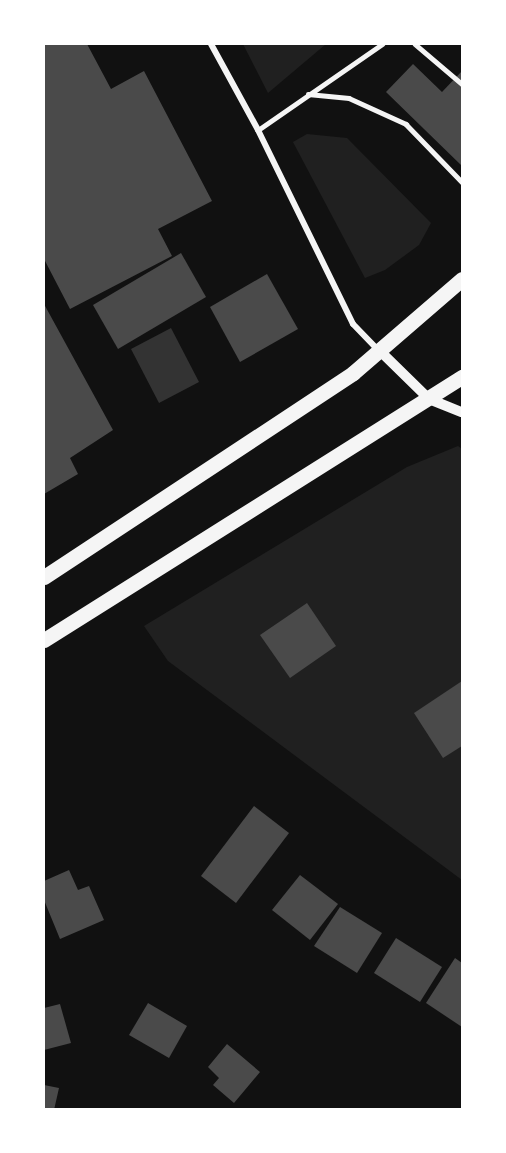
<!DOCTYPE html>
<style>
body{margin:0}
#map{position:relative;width:506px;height:1153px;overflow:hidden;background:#111;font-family:"IBM Plex Sans",sans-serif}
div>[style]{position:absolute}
.green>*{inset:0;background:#202020}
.water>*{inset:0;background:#333}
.building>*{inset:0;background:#4a4a4a}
.service>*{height:4.5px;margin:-2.25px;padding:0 2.25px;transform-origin:2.25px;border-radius:2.25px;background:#f5f5f5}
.minor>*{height:6px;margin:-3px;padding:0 3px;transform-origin:3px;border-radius:3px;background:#f5f5f5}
.tertiary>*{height:10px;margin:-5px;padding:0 5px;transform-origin:5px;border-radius:5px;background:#f5f5f5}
.primary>*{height:15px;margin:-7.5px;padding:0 7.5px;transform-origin:7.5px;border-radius:7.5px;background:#f5f5f5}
span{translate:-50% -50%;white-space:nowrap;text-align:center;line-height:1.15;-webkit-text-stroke:6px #fff;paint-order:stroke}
.frame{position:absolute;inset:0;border:45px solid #fff;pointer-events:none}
</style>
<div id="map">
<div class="green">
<i style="clip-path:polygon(243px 44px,326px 44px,268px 93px)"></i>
<i style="clip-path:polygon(307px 134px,347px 138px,431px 223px,419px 245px,385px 270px,365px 278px,293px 142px)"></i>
<i style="clip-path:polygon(458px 446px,462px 449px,462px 880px,168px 661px,144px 626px,407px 467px)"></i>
</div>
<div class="water">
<i style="clip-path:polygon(171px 328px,199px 382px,159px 403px,131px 349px)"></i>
</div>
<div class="building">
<i style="clip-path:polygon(44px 44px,87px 44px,111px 89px,144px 71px,212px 201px,158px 229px,172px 256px,70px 309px,44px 259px)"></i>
<i style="clip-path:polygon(413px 64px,442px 92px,462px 71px,462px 166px,386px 92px)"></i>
<i style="clip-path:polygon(181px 253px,206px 297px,118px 349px,93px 305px)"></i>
<i style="clip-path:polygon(267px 274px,298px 329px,240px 362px,210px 307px)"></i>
<i style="clip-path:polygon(44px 304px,113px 430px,70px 458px,78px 474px,44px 494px)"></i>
<i style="clip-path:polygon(307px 603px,336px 646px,290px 678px,260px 635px)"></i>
<i style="clip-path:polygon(462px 681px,462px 746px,443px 758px,414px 713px)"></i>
<i style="clip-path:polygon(254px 806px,289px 833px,236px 903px,201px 876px)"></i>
<i style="clip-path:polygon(69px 870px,78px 890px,89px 886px,104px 920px,60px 939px,44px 900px,44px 881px)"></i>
<i style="clip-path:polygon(300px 875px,338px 904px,310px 940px,272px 910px)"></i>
<i style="clip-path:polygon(340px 907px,382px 933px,357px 973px,314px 946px)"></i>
<i style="clip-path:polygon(396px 938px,442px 967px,420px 1002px,374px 973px)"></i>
<i style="clip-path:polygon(455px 958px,462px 963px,462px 1027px,426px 1003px)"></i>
<i style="clip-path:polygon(148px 1003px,187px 1026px,169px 1058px,129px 1035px)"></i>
<i style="clip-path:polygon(60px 1004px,71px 1043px,44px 1050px,44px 1008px)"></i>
<i style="clip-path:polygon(227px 1044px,260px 1072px,234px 1103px,213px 1085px,219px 1078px,208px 1067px)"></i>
<i style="clip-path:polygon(44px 1085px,59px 1088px,54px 1110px,44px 1110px)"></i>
</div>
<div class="service">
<i style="left:415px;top:44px;width:62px;rotate:40.4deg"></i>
<i style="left:308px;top:94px;width:41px;rotate:5.6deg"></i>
<i style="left:349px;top:98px;width:63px;rotate:24.5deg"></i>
<i style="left:406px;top:124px;width:81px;rotate:46deg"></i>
<i style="left:258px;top:130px;width:151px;rotate:-34.7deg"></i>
</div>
<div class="minor">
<i style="left:211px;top:44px;width:98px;rotate:61.3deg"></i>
<i style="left:258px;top:130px;width:216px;rotate:63.9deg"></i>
<i style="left:353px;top:324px;width:37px;rotate:46deg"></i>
</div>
<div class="tertiary">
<i style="left:380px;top:351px;width:69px;rotate:44.4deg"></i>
<i style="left:429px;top:399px;width:35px;rotate:22deg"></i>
</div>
<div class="primary">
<i style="left:44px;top:577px;width:370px;rotate:-33.4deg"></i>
<i style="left:353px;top:373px;width:144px;rotate:-40.8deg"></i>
<i style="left:44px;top:640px;width:494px;rotate:-32.2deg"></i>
</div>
<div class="frame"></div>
</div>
